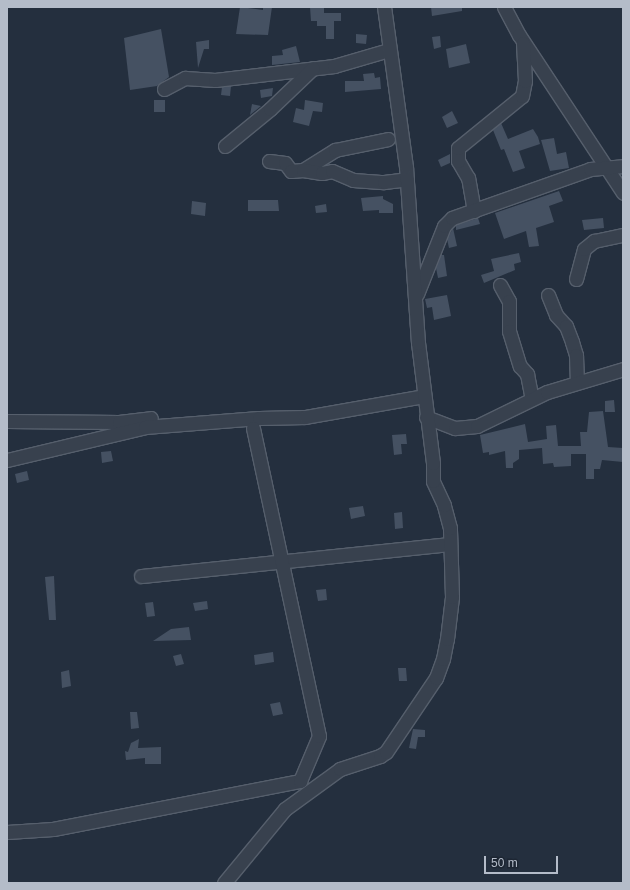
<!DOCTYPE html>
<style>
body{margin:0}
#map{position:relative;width:630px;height:890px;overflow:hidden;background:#242f3e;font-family:Arial,sans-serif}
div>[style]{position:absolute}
.building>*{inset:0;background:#455162}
.roads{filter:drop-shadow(1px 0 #565f6c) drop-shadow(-1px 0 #565f6c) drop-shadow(0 1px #565f6c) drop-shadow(0 -1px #565f6c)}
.minor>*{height:13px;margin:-6.5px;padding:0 6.5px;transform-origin:6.5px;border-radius:6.5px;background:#38414e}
span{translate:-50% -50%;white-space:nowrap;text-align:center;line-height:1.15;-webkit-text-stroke:3.5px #1d2633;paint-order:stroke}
.frame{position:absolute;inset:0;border:8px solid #b4bcc9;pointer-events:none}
.scale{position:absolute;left:484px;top:856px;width:74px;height:18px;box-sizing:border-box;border:2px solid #b4bcc9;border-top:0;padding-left:5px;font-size:12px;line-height:14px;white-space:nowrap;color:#b4bcc9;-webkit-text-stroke:3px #1d2633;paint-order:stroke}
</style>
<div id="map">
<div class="building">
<i style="clip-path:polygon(240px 7px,263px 10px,263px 7px,272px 7px,268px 35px,236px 34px)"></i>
<i style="clip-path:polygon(310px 7px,324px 7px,324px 13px,341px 13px,341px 21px,334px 21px,334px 39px,326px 39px,326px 26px,317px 26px,317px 21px,311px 21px)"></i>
<i style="clip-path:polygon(431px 7px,462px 7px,462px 11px,432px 16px)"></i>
<i style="clip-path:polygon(161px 29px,169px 77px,157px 86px,130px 90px,124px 38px)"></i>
<i style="clip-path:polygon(356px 34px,367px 35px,366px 44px,356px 43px)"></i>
<i style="clip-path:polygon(440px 36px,441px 47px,434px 49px,432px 37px)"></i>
<i style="clip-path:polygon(209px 40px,209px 49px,204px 49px,198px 68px,196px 42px)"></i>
<i style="clip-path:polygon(466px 44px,470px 63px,449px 68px,446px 49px)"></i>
<i style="clip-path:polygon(296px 46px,300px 62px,272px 65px,272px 56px,283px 55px,282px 50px)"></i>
<i style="clip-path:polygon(374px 73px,375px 78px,380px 77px,381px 89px,345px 92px,345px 81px,364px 81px,363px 74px)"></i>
<i style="clip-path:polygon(231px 86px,230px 96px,221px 95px,222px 87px)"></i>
<i style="clip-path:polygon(273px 88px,272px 96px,261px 98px,260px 90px)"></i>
<i style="clip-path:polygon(154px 100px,165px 100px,165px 112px,154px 112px)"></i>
<i style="clip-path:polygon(305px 100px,323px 103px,322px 112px,313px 111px,309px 126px,293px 122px,296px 108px,304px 110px)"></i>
<i style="clip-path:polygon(252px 104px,261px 106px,250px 115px)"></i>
<i style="clip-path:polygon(452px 111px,458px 123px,447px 128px,442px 117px)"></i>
<i style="clip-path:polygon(501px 123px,508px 139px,533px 129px,538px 137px,540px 144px,519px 151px,525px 168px,513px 172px,504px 149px,501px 150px,493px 130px)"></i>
<i style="clip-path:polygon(554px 138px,557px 154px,566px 152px,569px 168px,550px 171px,541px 140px)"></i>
<i style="clip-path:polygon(450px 154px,450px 163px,441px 167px,438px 160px)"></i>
<i style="clip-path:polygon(559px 191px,563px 201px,549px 206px,554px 222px,536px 228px,539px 246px,529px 247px,526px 231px,504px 239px,495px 213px)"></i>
<i style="clip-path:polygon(383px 196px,383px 199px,393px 204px,393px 213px,379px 213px,379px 210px,363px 211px,361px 198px)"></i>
<i style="clip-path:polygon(248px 200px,278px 200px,279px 211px,248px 211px)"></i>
<i style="clip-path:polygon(192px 201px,206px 203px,205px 216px,191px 214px)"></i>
<i style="clip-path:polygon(326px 204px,327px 212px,316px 213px,315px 206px)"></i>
<i style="clip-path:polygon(478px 218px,480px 224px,456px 230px,456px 225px)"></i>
<i style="clip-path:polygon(603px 218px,604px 228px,584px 230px,582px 220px)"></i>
<i style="clip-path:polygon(453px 228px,457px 246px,449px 248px,447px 239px)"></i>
<i style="clip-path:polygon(519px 253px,521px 262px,514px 264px,515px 270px,484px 283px,481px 275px,494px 271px,491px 259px)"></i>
<i style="clip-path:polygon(441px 255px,444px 255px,447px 276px,438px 278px,436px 268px)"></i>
<i style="clip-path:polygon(447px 295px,451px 316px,434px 320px,432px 307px,427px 308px,425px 299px)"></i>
<i style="clip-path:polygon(614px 400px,615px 412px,605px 412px,605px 401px)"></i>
<i style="clip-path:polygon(603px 411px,608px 447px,623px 448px,623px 462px,602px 460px,600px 469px,594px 469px,594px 479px,586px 479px,586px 454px,571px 454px,571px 466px,554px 467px,553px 463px,543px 464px,542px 448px,519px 450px,519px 459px,513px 463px,513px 468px,506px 468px,505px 451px,489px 455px,489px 452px,483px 453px,480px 435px,525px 424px,528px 442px,547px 439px,546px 426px,556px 425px,558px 446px,581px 446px,580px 432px,587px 432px,589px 412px)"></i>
<i style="clip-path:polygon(406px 434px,407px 444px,401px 444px,402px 454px,394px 455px,392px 435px)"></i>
<i style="clip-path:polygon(111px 451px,113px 461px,102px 463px,101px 452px)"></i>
<i style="clip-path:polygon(27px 471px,29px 480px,17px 483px,15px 474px)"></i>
<i style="clip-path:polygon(363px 506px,365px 516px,351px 519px,349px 508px)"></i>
<i style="clip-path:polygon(402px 512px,403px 528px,395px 529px,394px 513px)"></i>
<i style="clip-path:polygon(54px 576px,56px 620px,49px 620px,45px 577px)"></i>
<i style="clip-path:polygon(326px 589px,327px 600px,318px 601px,316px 590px)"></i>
<i style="clip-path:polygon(207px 601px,208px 609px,195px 611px,193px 603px)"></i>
<i style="clip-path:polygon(153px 602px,155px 616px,147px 617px,145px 603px)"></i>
<i style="clip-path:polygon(189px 627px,191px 640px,153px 641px,171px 629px)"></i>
<i style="clip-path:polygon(273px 652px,274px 662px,255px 665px,254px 655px)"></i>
<i style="clip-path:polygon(181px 654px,184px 664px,176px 666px,173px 656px)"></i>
<i style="clip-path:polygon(398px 668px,406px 668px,407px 681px,399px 681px)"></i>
<i style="clip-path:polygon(69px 670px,71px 686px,62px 688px,61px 672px)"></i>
<i style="clip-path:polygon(280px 702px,283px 714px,273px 716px,270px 704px)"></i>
<i style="clip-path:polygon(130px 712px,137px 712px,139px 728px,131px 729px)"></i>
<i style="clip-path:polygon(413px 729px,425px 730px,425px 737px,418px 737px,416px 749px,409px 748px)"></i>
<i style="clip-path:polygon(139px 739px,138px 748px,161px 747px,161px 764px,145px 764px,145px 758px,126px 760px,125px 751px,128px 752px,131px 743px)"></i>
</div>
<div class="roads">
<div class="minor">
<i style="left:504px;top:7px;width:32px;rotate:62deg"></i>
<i style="left:519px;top:35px;width:189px;rotate:56.6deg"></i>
<i style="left:164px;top:89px;width:24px;rotate:-28deg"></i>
<i style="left:185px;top:78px;width:30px;rotate:4deg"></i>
<i style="left:215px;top:80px;width:120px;rotate:-6.7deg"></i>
<i style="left:334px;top:66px;width:57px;rotate:-16.2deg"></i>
<i style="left:225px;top:146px;width:58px;rotate:-39.4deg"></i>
<i style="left:270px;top:109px;width:59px;rotate:-43.6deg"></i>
<i style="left:269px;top:161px;width:16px;rotate:7deg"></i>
<i style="left:285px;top:163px;width:10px;rotate:53deg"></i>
<i style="left:291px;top:171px;width:12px;rotate:-5deg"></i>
<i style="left:303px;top:170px;width:38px;rotate:-32deg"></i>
<i style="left:335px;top:150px;width:54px;rotate:-11.7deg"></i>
<i style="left:303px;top:170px;width:19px;rotate:9deg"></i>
<i style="left:322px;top:173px;width:10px;rotate:-11deg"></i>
<i style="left:332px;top:171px;width:23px;rotate:23deg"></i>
<i style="left:353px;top:180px;width:31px;rotate:4deg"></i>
<i style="left:384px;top:182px;width:23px;rotate:-7deg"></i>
<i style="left:474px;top:211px;width:34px;rotate:-100deg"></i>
<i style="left:468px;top:178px;width:20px;rotate:-120deg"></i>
<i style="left:458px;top:161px;width:13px;rotate:-90deg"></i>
<i style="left:458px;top:148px;width:82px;rotate:-39.1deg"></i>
<i style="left:522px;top:96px;width:15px;rotate:-79deg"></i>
<i style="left:525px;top:81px;width:38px;rotate:-93deg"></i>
<i style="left:576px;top:279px;width:31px;rotate:-75deg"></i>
<i style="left:584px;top:249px;width:13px;rotate:-39deg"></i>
<i style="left:594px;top:241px;width:30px;rotate:-12deg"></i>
<i style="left:500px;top:285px;width:18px;rotate:61deg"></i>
<i style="left:509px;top:301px;width:30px;rotate:90deg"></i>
<i style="left:509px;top:331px;width:37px;rotate:73deg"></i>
<i style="left:520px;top:366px;width:11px;rotate:49deg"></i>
<i style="left:527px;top:374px;width:25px;rotate:79deg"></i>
<i style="left:417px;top:294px;width:73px;rotate:-68.3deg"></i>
<i style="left:444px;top:226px;width:11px;rotate:-45deg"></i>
<i style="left:452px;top:218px;width:146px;rotate:-19.5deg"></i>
<i style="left:590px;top:169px;width:33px;rotate:-5deg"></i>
<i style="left:548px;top:295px;width:22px;rotate:68deg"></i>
<i style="left:556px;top:315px;width:15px;rotate:48deg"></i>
<i style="left:566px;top:326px;width:17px;rotate:69deg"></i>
<i style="left:572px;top:342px;width:14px;rotate:73deg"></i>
<i style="left:576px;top:355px;width:26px;rotate:88deg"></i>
<i style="left:426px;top:417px;width:31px;rotate:21deg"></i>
<i style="left:455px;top:428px;width:22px;rotate:-5deg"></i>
<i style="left:477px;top:426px;width:78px;rotate:-25.9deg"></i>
<i style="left:547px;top:392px;width:79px;rotate:-16.8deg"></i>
<i style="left:7px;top:421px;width:112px;rotate:0.5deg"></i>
<i style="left:119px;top:422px;width:32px;rotate:-7deg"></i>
<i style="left:7px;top:460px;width:142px;rotate:-13.4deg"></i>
<i style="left:145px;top:427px;width:114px;rotate:-4.5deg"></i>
<i style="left:259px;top:418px;width:46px;rotate:-1.2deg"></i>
<i style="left:305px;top:417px;width:121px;rotate:-10deg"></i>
<i style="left:141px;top:576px;width:304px;rotate:-5.9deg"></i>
<i style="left:7px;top:832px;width:46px;rotate:-3.7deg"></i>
<i style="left:53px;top:829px;width:252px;rotate:-11deg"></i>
<i style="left:300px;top:781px;width:49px;rotate:-67.1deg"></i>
<i style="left:319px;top:736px;width:315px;rotate:-102.1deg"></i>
<i style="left:224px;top:883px;width:96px;rotate:-50.5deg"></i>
<i style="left:285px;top:809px;width:68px;rotate:-36deg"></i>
<i style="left:340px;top:769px;width:42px;rotate:-18deg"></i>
<i style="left:380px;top:756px;width:7px;rotate:-34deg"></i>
<i style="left:386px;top:752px;width:89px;rotate:-56deg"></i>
<i style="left:436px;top:678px;width:20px;rotate:-70deg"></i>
<i style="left:443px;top:659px;width:20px;rotate:-79deg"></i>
<i style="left:447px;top:639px;width:42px;rotate:-83.2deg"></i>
<i style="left:452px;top:597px;width:69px;rotate:-91.7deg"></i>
<i style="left:450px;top:528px;width:24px;rotate:-105deg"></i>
<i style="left:444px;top:505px;width:26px;rotate:-115deg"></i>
<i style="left:433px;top:481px;width:18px;rotate:-90deg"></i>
<i style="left:433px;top:463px;width:121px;rotate:-97.1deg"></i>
<i style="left:418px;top:343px;width:176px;rotate:-93.9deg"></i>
<i style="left:406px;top:167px;width:162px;rotate:-97.8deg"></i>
</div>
</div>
<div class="frame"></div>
<div class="scale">50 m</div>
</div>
